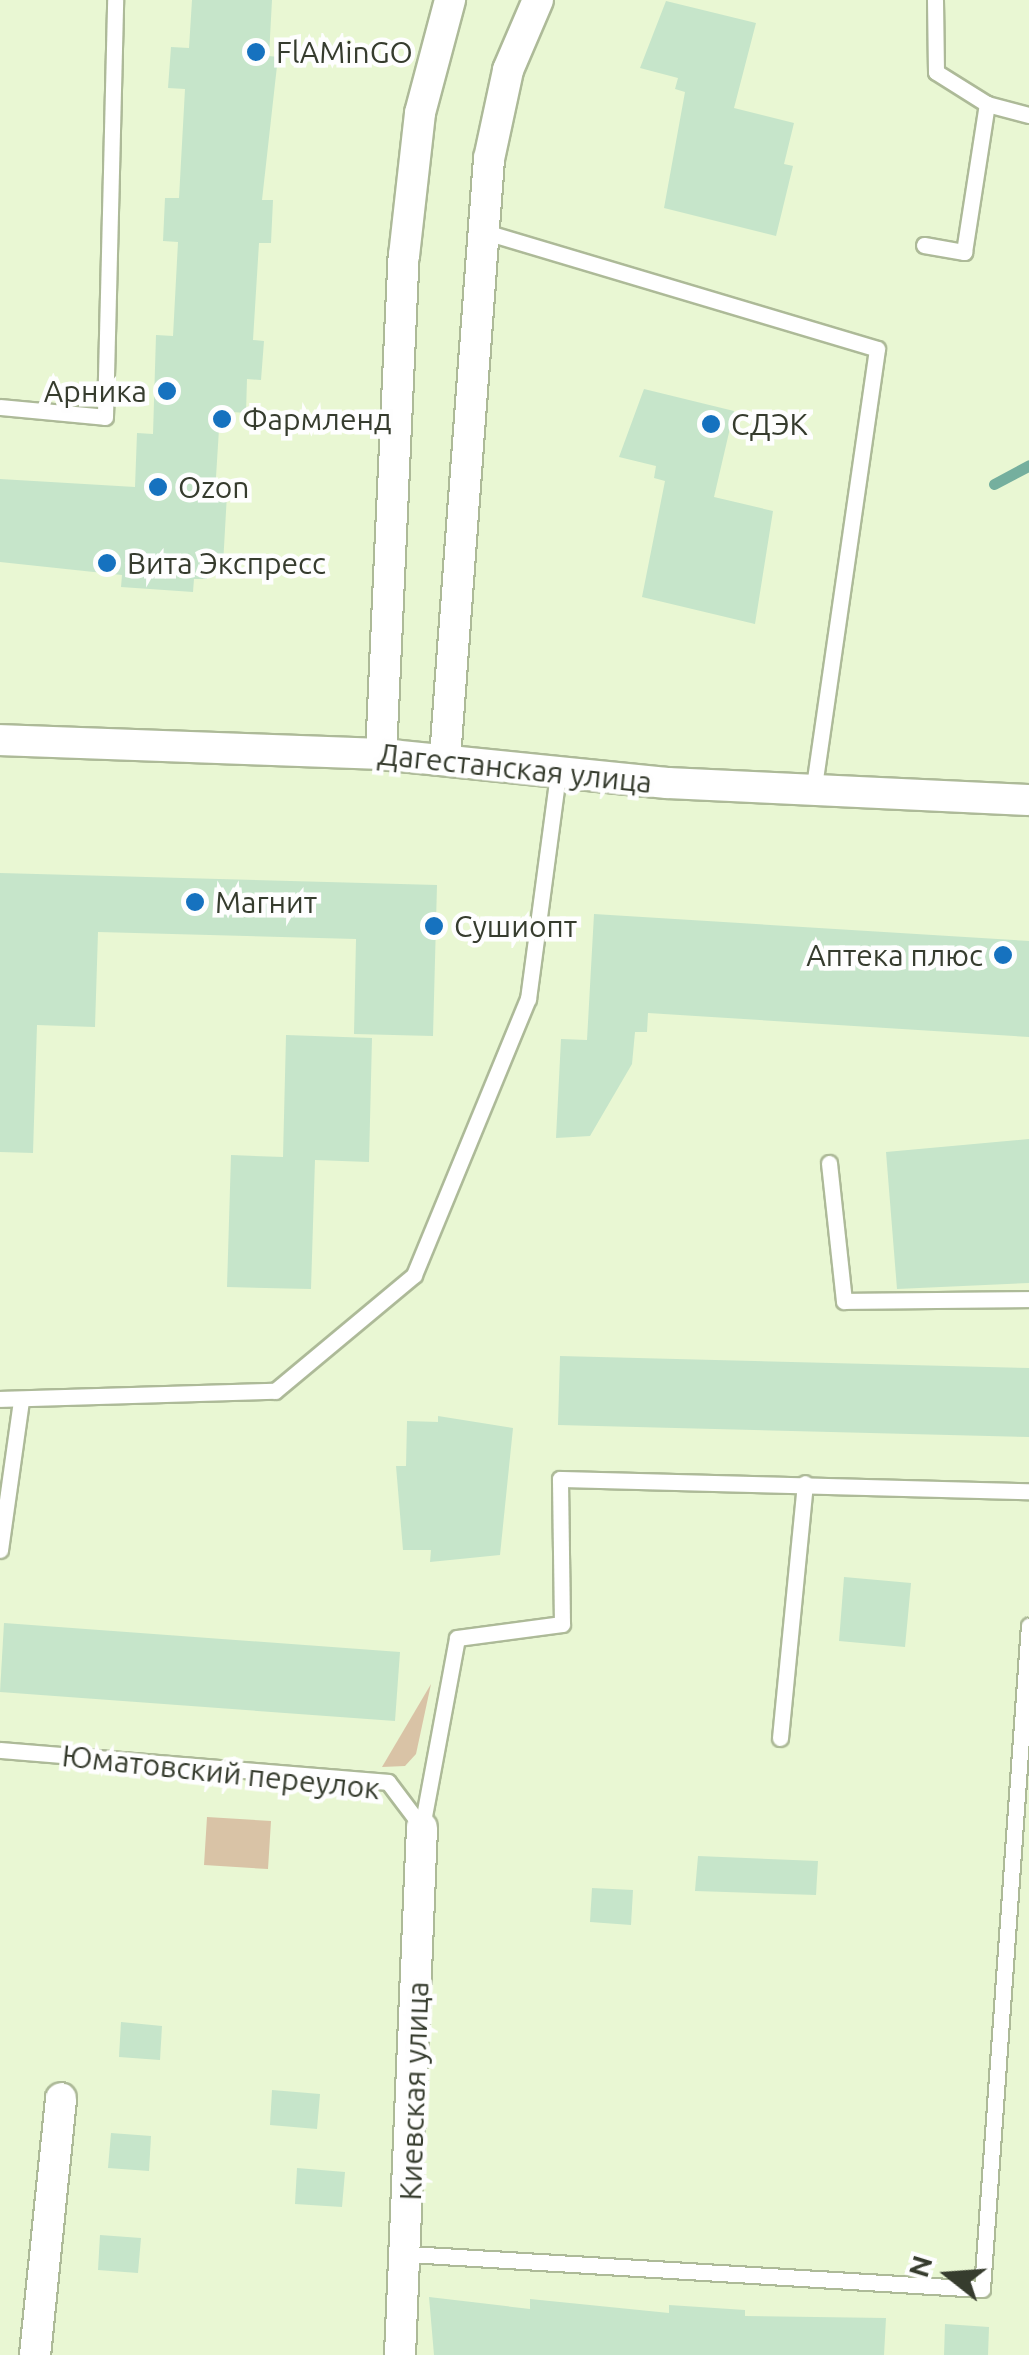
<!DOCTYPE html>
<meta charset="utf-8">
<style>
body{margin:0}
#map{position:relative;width:1029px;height:2355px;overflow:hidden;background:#e9f7d3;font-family:Ubuntu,sans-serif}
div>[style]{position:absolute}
.green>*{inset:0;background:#d9c3a6}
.stream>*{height:11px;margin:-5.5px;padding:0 5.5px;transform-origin:5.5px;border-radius:5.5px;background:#75af9e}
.building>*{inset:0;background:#c6e5ca}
.roads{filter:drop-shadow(2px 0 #adba98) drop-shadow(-2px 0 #adba98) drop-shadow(0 2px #adba98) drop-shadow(0 -2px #adba98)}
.service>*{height:15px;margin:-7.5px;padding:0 7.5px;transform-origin:7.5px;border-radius:7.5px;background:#fff}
.minor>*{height:30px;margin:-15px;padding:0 15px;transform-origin:15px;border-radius:15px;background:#fff}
.dots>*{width:28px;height:28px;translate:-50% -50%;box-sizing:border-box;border:5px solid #fefefe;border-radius:50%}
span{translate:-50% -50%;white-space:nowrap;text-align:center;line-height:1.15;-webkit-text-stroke:9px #fefefe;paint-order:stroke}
.poi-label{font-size:30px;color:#363c2e}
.left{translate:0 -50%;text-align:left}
.right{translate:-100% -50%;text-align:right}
.street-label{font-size:30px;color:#363c2e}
.north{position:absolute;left:899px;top:2225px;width:100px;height:100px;-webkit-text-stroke:8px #fefefe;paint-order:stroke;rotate:287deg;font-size:28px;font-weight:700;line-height:40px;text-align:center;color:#363c2e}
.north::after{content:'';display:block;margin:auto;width:35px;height:45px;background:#363c2e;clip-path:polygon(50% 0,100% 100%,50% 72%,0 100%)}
</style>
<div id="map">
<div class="green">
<i style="clip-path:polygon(431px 1684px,416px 1754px,405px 1766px,382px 1767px)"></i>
<i style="clip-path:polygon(207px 1817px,271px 1821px,268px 1869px,204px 1865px)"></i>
</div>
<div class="stream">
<i style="left:994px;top:484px;width:40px;rotate:-28deg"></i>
</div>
<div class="building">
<i style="clip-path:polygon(192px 0,272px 0,269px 56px,278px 57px,262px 200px,273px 200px,271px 243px,259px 243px,253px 340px,264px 341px,261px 380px,247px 379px,246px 413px,232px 412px,231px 430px,219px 429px,215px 493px,227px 494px,223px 565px,208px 564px,207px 579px,194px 579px,193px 592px,121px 587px,122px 575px,0 562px,0 479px,135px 487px,137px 433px,153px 434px,156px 335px,173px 336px,178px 242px,163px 241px,165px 198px,179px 198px,185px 89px,168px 88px,171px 47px,189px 48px)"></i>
<i style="clip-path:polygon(666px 1px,756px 23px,734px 108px,794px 123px,784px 164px,793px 166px,776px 236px,664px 208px,685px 92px,675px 89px,678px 78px,640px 68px)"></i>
<i style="clip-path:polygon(644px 389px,734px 411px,714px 497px,773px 511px,755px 624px,642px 597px,665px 481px,654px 478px,656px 466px,619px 457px)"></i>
<i style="clip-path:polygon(0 873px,437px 885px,433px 1036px,354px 1034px,356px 939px,98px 932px,95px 1027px,37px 1025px,33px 1153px,0 1152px)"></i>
<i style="clip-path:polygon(594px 914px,1029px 941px,1029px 1037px,648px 1013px,647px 1032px,635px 1032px,632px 1064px,590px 1136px,556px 1138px,561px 1039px,587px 1040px)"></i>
<i style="clip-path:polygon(286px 1035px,372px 1038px,369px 1162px,315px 1160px,311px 1289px,227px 1287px,231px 1155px,283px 1157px)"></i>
<i style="clip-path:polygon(1029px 1139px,1029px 1283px,897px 1289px,886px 1152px)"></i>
<i style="clip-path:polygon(560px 1356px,1029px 1368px,1029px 1437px,558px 1425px)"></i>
<i style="clip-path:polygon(438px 1416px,513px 1428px,500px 1555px,430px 1562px,431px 1550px,403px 1550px,396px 1466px,406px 1466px,407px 1421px,438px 1422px)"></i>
<i style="clip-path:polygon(844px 1577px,911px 1583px,905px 1647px,839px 1641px)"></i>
<i style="clip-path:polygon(4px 1623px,400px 1652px,395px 1721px,0 1692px)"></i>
<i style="clip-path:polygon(698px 1856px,818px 1861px,816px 1895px,695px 1891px)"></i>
<i style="clip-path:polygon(592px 1888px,633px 1890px,631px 1925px,590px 1922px)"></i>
<i style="clip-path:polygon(121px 2022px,162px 2026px,160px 2060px,119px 2057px)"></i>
<i style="clip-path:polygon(272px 2090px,320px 2094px,317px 2129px,270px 2125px)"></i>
<i style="clip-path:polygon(111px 2133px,151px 2136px,149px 2171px,108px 2168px)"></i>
<i style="clip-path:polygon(297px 2168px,345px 2172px,342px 2207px,295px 2204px)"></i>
<i style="clip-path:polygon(100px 2235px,141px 2238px,138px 2273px,98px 2270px)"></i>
<i style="clip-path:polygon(429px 2297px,530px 2309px,530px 2299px,669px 2313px,669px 2305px,745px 2310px,745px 2316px,886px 2318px,884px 2355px,434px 2355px)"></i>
<i style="clip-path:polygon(945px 2324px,989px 2327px,988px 2355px,944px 2355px)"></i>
</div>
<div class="roads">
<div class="service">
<i style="left:935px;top:0;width:72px;rotate:89.2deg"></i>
<i style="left:936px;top:72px;width:60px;rotate:32.1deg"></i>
<i style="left:987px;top:104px;width:43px;rotate:14.7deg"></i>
<i style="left:482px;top:231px;width:412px;rotate:16.6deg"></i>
<i style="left:877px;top:349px;width:447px;rotate:98.2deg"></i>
<i style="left:924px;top:245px;width:41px;rotate:9.9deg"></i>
<i style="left:964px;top:252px;width:150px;rotate:-81.2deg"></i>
<i style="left:0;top:407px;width:105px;rotate:5.4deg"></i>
<i style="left:105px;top:417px;width:417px;rotate:-88.6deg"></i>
<i style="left:829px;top:1163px;width:139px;rotate:83.8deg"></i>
<i style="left:844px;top:1301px;width:185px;rotate:-0.6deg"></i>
<i style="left:0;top:1399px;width:275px;rotate:-1.7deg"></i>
<i style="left:275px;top:1391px;width:181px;rotate:-39.8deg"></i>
<i style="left:414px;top:1275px;width:299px;rotate:-67.6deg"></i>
<i style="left:528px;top:999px;width:228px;rotate:-82.4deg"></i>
<i style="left:0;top:1550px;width:150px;rotate:-82deg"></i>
<i style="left:780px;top:1738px;width:256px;rotate:-84.4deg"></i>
<i style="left:0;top:1750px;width:389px;rotate:4.7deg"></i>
<i style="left:388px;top:1782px;width:56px;rotate:52.9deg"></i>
<i style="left:422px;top:1827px;width:192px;rotate:-79.5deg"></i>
<i style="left:457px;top:1638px;width:106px;rotate:-7.6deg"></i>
<i style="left:562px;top:1624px;width:145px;rotate:-90.8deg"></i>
<i style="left:560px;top:1479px;width:469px;rotate:1.5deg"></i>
<i style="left:409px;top:2254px;width:574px;rotate:3.5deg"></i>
<i style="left:982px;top:2289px;width:665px;rotate:-85.95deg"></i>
</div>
<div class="minor">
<i style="left:0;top:740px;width:381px;rotate:2.1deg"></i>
<i style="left:381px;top:754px;width:287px;rotate:5.8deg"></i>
<i style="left:667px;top:783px;width:362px;rotate:2.7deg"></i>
<i style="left:381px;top:754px;width:499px;rotate:-87.4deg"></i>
<i style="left:404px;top:256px;width:144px;rotate:-83.6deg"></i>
<i style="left:420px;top:113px;width:117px;rotate:-75.1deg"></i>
<i style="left:445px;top:758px;width:601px;rotate:-85.8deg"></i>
<i style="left:489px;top:159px;width:91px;rotate:-77.9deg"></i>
<i style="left:508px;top:70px;width:76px;rotate:-66.8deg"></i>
<i style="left:35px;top:2355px;width:258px;rotate:-84.2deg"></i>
<i style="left:400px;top:2355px;width:528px;rotate:-87.61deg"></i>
</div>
</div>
<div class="dots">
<i style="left:256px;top:52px;background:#1672bf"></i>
<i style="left:167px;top:391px;background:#1672bf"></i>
<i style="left:222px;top:419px;background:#1672bf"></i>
<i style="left:711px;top:424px;background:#1672bf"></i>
<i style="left:158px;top:487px;background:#1672bf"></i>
<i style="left:107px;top:563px;background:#1672bf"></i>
<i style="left:195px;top:902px;background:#1672bf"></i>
<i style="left:434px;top:926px;background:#1672bf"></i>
<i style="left:1003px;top:955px;background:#1672bf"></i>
</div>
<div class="poi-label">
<span class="left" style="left:276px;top:52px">FlAMinGO</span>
<span class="right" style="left:147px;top:391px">Арника</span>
<span class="left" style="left:242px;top:419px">Фармленд</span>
<span class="left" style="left:731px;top:424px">СДЭК</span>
<span class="left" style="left:178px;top:487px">Ozon</span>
<span class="left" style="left:127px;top:563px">Вита Экспресс</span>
<span class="left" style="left:215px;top:902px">Магнит</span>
<span class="left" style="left:454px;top:926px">Сушиопт</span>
<span class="right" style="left:983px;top:955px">Аптека плюс</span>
</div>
<div class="street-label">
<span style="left:515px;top:768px;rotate:6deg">Дагестанская улица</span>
<span style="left:221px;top:1772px;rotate:6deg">Юматовский переулок</span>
<span style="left:414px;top:2091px;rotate:-88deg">Киевская улица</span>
</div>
<div class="north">N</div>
</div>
